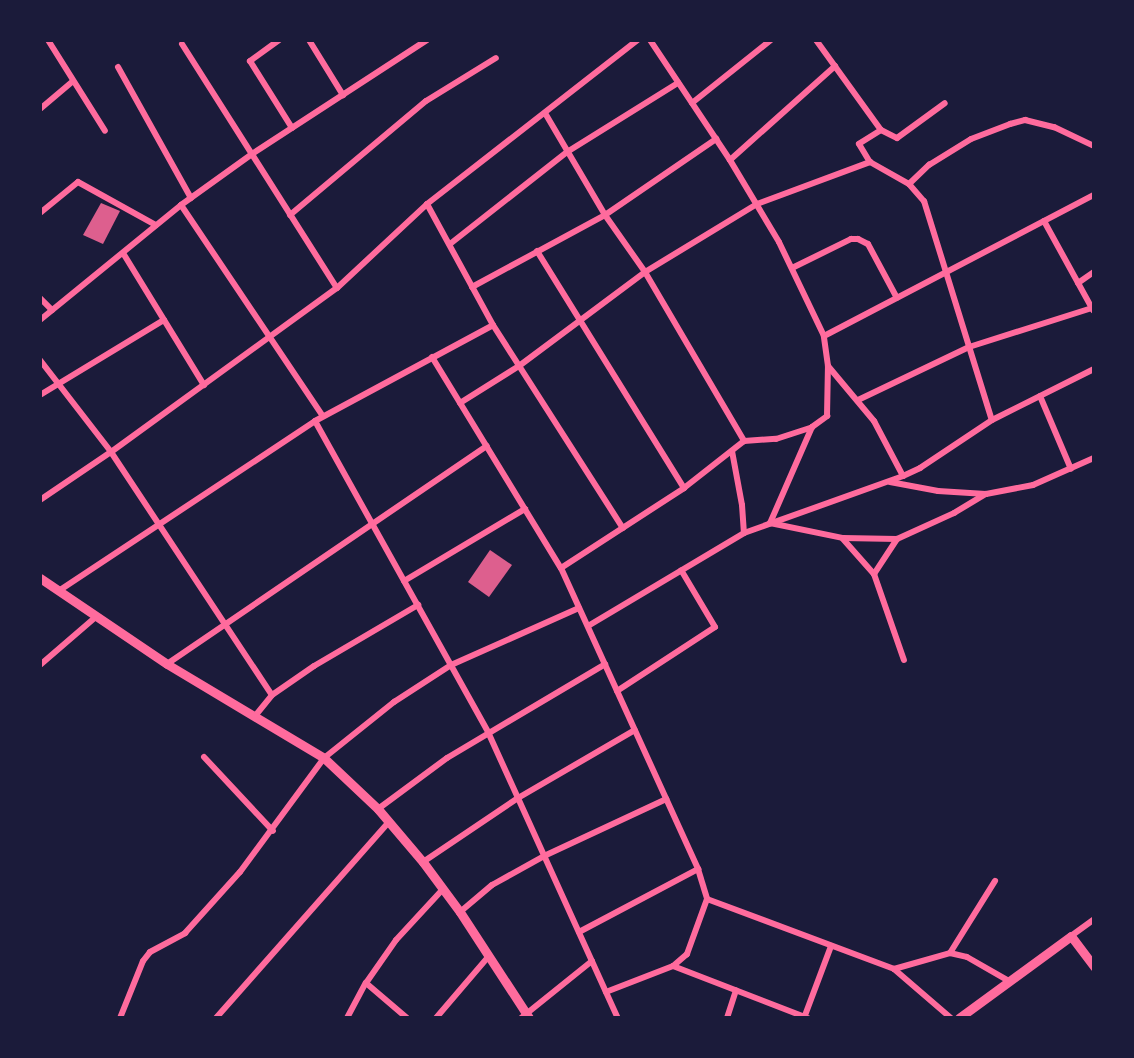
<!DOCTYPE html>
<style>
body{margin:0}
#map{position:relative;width:1134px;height:1058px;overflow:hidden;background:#1b1b3a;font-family:"Sofia Sans Condensed",sans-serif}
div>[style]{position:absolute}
.building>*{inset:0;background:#dd5f8e}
.minor>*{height:6px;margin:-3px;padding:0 3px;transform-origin:3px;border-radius:3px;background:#ff6b9d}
.tertiary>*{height:9px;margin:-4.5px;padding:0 4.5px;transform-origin:4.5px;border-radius:4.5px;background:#ff6b9d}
span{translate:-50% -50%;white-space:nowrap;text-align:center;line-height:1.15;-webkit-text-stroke:6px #1b1b3a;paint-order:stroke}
.frame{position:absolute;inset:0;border:42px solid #1b1b3a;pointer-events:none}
</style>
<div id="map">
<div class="building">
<i style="clip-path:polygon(101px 203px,120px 211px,103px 244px,83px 235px)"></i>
<i style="clip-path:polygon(490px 550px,512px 565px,489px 597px,468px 582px)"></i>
</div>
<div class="minor">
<i style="left:48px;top:40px;width:107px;rotate:57.9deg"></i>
<i style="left:279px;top:40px;width:36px;rotate:144deg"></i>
<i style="left:250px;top:61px;width:79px;rotate:57.9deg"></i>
<i style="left:309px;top:40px;width:65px;rotate:58.3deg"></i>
<i style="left:816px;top:40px;width:111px;rotate:54.2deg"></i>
<i style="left:881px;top:130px;width:18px;rotate:27deg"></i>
<i style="left:897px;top:138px;width:59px;rotate:-36.1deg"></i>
<i style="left:182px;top:44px;width:289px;rotate:57.6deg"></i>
<i style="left:118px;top:67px;width:150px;rotate:60.9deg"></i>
<i style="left:692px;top:103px;width:101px;rotate:-38.6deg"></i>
<i style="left:40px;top:109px;width:43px;rotate:-40.3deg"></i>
<i style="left:545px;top:113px;width:118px;rotate:59.5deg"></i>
<i style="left:605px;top:215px;width:70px;rotate:54.9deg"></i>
<i style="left:645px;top:272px;width:196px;rotate:59.6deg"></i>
<i style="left:881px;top:130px;width:26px;rotate:148deg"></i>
<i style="left:859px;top:144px;width:21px;rotate:59deg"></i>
<i style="left:870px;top:162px;width:45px;rotate:29.4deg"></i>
<i style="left:909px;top:184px;width:23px;rotate:49deg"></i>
<i style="left:924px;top:201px;width:229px;rotate:72.8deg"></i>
<i style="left:730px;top:160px;width:141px;rotate:-41.8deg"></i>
<i style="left:909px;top:184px;width:28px;rotate:-44deg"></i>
<i style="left:929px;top:165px;width:49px;rotate:-31.8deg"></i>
<i style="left:971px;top:139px;width:42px;rotate:-21deg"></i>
<i style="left:1010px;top:124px;width:16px;rotate:-15deg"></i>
<i style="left:1025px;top:120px;width:30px;rotate:14deg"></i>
<i style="left:1054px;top:127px;width:44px;rotate:25.4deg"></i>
<i style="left:427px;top:204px;width:138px;rotate:61.4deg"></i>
<i style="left:493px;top:325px;width:241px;rotate:57.4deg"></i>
<i style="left:181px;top:205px;width:254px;rotate:56.1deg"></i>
<i style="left:40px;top:213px;width:49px;rotate:-39.2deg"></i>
<i style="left:78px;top:182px;width:89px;rotate:28.9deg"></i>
<i style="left:290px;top:215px;width:177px;rotate:-40deg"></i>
<i style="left:426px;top:101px;width:82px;rotate:-31.6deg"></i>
<i style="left:1044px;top:221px;width:102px;rotate:61.2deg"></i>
<i style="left:450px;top:244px;width:149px;rotate:-38.2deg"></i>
<i style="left:567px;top:152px;width:131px;rotate:-31.9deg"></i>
<i style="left:537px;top:251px;width:279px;rotate:58.2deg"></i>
<i style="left:123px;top:253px;width:155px;rotate:58.5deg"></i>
<i style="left:792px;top:268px;width:66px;rotate:-26.2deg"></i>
<i style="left:851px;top:239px;width:7px"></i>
<i style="left:858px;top:239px;width:11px;rotate:27deg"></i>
<i style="left:868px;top:244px;width:61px;rotate:61.8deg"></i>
<i style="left:1078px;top:283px;width:19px;rotate:-35deg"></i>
<i style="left:472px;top:287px;width:151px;rotate:-28.4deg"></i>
<i style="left:605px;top:215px;width:135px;rotate:-34.4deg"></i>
<i style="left:40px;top:298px;width:17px;rotate:45deg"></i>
<i style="left:40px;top:320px;width:182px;rotate:-39.2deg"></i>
<i style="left:181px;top:205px;width:87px;rotate:-35.7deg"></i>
<i style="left:252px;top:154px;width:209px;rotate:-33.1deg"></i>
<i style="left:824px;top:336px;width:305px;rotate:-27.6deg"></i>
<i style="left:432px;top:357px;width:247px;rotate:58.6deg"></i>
<i style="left:561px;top:568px;width:331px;rotate:65.5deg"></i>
<i style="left:698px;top:869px;width:31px;rotate:73deg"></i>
<i style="left:707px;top:899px;width:59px;rotate:110deg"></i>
<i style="left:687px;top:954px;width:18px;rotate:139deg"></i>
<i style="left:673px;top:966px;width:72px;rotate:158.8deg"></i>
<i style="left:40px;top:360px;width:116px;rotate:52.3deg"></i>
<i style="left:111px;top:452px;width:291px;rotate:56.5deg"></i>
<i style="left:828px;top:366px;width:72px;rotate:50.1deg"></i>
<i style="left:874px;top:421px;width:62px;rotate:62.2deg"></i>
<i style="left:40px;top:395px;width:145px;rotate:-31.2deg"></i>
<i style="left:1040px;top:396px;width:79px;rotate:67deg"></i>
<i style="left:858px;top:400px;width:123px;rotate:-25.5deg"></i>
<i style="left:969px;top:347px;width:129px;rotate:-17.6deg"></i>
<i style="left:460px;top:403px;width:70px;rotate:-32.1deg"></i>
<i style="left:519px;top:366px;width:157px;rotate:-36.7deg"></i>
<i style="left:645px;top:272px;width:131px;rotate:-31.3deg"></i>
<i style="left:757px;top:204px;width:121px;rotate:-20.4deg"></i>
<i style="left:315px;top:421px;width:356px;rotate:60.9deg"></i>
<i style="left:488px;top:732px;width:314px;rotate:65.6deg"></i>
<i style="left:812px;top:427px;width:105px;rotate:113.6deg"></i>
<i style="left:770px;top:523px;width:75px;rotate:11.6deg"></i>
<i style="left:843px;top:538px;width:54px;rotate:1.1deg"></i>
<i style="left:897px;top:539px;width:63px;rotate:-24.5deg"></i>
<i style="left:954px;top:513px;width:37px;rotate:-31deg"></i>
<i style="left:732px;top:451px;width:55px;rotate:79.5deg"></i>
<i style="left:742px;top:505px;width:28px;rotate:86deg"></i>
<i style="left:890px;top:482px;width:49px;rotate:10.6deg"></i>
<i style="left:938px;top:491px;width:48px;rotate:3.6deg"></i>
<i style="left:986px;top:494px;width:48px;rotate:-10.8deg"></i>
<i style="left:1033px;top:485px;width:67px;rotate:-23.9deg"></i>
<i style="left:40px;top:500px;width:86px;rotate:-34.1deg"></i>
<i style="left:111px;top:452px;width:279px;rotate:-36deg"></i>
<i style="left:337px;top:288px;width:123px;rotate:-43deg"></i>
<i style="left:427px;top:204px;width:267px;rotate:-37.9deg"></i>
<i style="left:843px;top:539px;width:47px;rotate:48.5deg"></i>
<i style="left:897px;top:539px;width:42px;rotate:123.3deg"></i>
<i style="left:874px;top:574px;width:91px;rotate:70.8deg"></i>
<i style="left:561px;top:568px;width:147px;rotate:-33deg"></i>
<i style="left:684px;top:488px;width:76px;rotate:-38.1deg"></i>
<i style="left:744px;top:441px;width:32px;rotate:-4deg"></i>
<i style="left:776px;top:439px;width:38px;rotate:-18deg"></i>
<i style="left:812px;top:427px;width:19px;rotate:-36deg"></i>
<i style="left:827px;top:416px;width:50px;rotate:-88.9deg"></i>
<i style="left:828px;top:366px;width:30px;rotate:-98deg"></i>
<i style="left:824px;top:336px;width:104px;rotate:-115.6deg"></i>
<i style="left:779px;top:242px;width:96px;rotate:-120.9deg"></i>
<i style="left:730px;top:160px;width:144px;rotate:-123.7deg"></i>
<i style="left:404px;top:581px;width:141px;rotate:-30.8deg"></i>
<i style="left:60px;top:590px;width:306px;rotate:-33.5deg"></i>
<i style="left:315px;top:421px;width:202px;rotate:-28.3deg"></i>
<i style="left:588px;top:626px;width:182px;rotate:-30.8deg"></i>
<i style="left:744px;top:533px;width:169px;rotate:-19.7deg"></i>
<i style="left:903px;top:476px;width:19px;rotate:-25deg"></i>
<i style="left:920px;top:468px;width:87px;rotate:-33.7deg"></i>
<i style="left:992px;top:420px;width:114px;rotate:-26.6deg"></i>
<i style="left:167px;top:664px;width:387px;rotate:-34.3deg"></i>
<i style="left:40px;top:665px;width:75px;rotate:-40.7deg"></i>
<i style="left:617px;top:691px;width:117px;rotate:-33.1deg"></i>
<i style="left:715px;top:627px;width:66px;rotate:-120.8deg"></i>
<i style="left:255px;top:716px;width:27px;rotate:-51deg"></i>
<i style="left:272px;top:695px;width:51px;rotate:-34.6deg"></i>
<i style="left:314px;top:666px;width:121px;rotate:-30.4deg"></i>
<i style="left:204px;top:757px;width:101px;rotate:47deg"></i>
<i style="left:378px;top:809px;width:86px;rotate:-36.5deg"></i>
<i style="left:447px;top:758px;width:184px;rotate:-30.7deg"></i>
<i style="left:423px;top:862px;width:115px;rotate:-34deg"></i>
<i style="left:518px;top:798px;width:135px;rotate:-30.2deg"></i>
<i style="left:707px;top:899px;width:200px;rotate:20.5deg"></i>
<i style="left:894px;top:969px;width:58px;rotate:-15.9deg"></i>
<i style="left:950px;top:953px;width:17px;rotate:13deg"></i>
<i style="left:967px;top:957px;width:48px;rotate:29.7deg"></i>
<i style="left:460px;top:912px;width:42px;rotate:-40.2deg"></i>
<i style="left:492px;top:885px;width:60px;rotate:-29.1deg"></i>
<i style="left:544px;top:856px;width:135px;rotate:-25deg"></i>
<i style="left:579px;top:932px;width:135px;rotate:-27.9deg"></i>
<i style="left:1071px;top:936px;width:29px;rotate:-36deg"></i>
<i style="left:950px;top:953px;width:85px;rotate:-58deg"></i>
<i style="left:673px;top:966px;width:145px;rotate:21.1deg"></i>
<i style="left:894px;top:969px;width:75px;rotate:40.7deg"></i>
<i style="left:366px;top:983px;width:54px;rotate:40.5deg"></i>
<i style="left:120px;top:1018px;width:61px;rotate:-68deg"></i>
<i style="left:143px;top:961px;width:11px;rotate:-52deg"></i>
<i style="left:150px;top:952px;width:40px;rotate:-28deg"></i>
<i style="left:185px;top:933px;width:82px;rotate:-48deg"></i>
<i style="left:240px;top:872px;width:142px;rotate:-53.6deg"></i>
<i style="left:324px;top:758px;width:90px;rotate:-38.7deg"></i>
<i style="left:394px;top:702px;width:68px;rotate:-33deg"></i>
<i style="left:451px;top:665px;width:140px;rotate:-24deg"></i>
<i style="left:216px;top:1018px;width:261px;rotate:-48.6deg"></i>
<i style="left:347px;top:1018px;width:40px;rotate:-62deg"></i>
<i style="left:366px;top:983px;width:52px;rotate:-55.1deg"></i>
<i style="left:396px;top:940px;width:69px;rotate:-47.3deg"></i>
<i style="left:436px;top:1018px;width:82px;rotate:-49.5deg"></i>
<i style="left:521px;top:1018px;width:91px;rotate:-38.8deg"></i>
<i style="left:727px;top:1018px;width:29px;rotate:-72deg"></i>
<i style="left:804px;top:1018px;width:77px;rotate:-69.4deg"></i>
</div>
<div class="tertiary">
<i style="left:40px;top:578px;width:153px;rotate:34.1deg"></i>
<i style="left:167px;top:664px;width:183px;rotate:30.9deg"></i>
<i style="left:324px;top:758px;width:74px;rotate:43.4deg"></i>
<i style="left:378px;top:809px;width:70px;rotate:49.7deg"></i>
<i style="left:423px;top:862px;width:62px;rotate:53.5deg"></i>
<i style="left:460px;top:912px;width:126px;rotate:56.9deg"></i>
<i style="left:959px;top:1018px;width:139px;rotate:-36.2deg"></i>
<i style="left:1071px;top:936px;width:39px;rotate:53deg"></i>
</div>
<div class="frame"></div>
</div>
